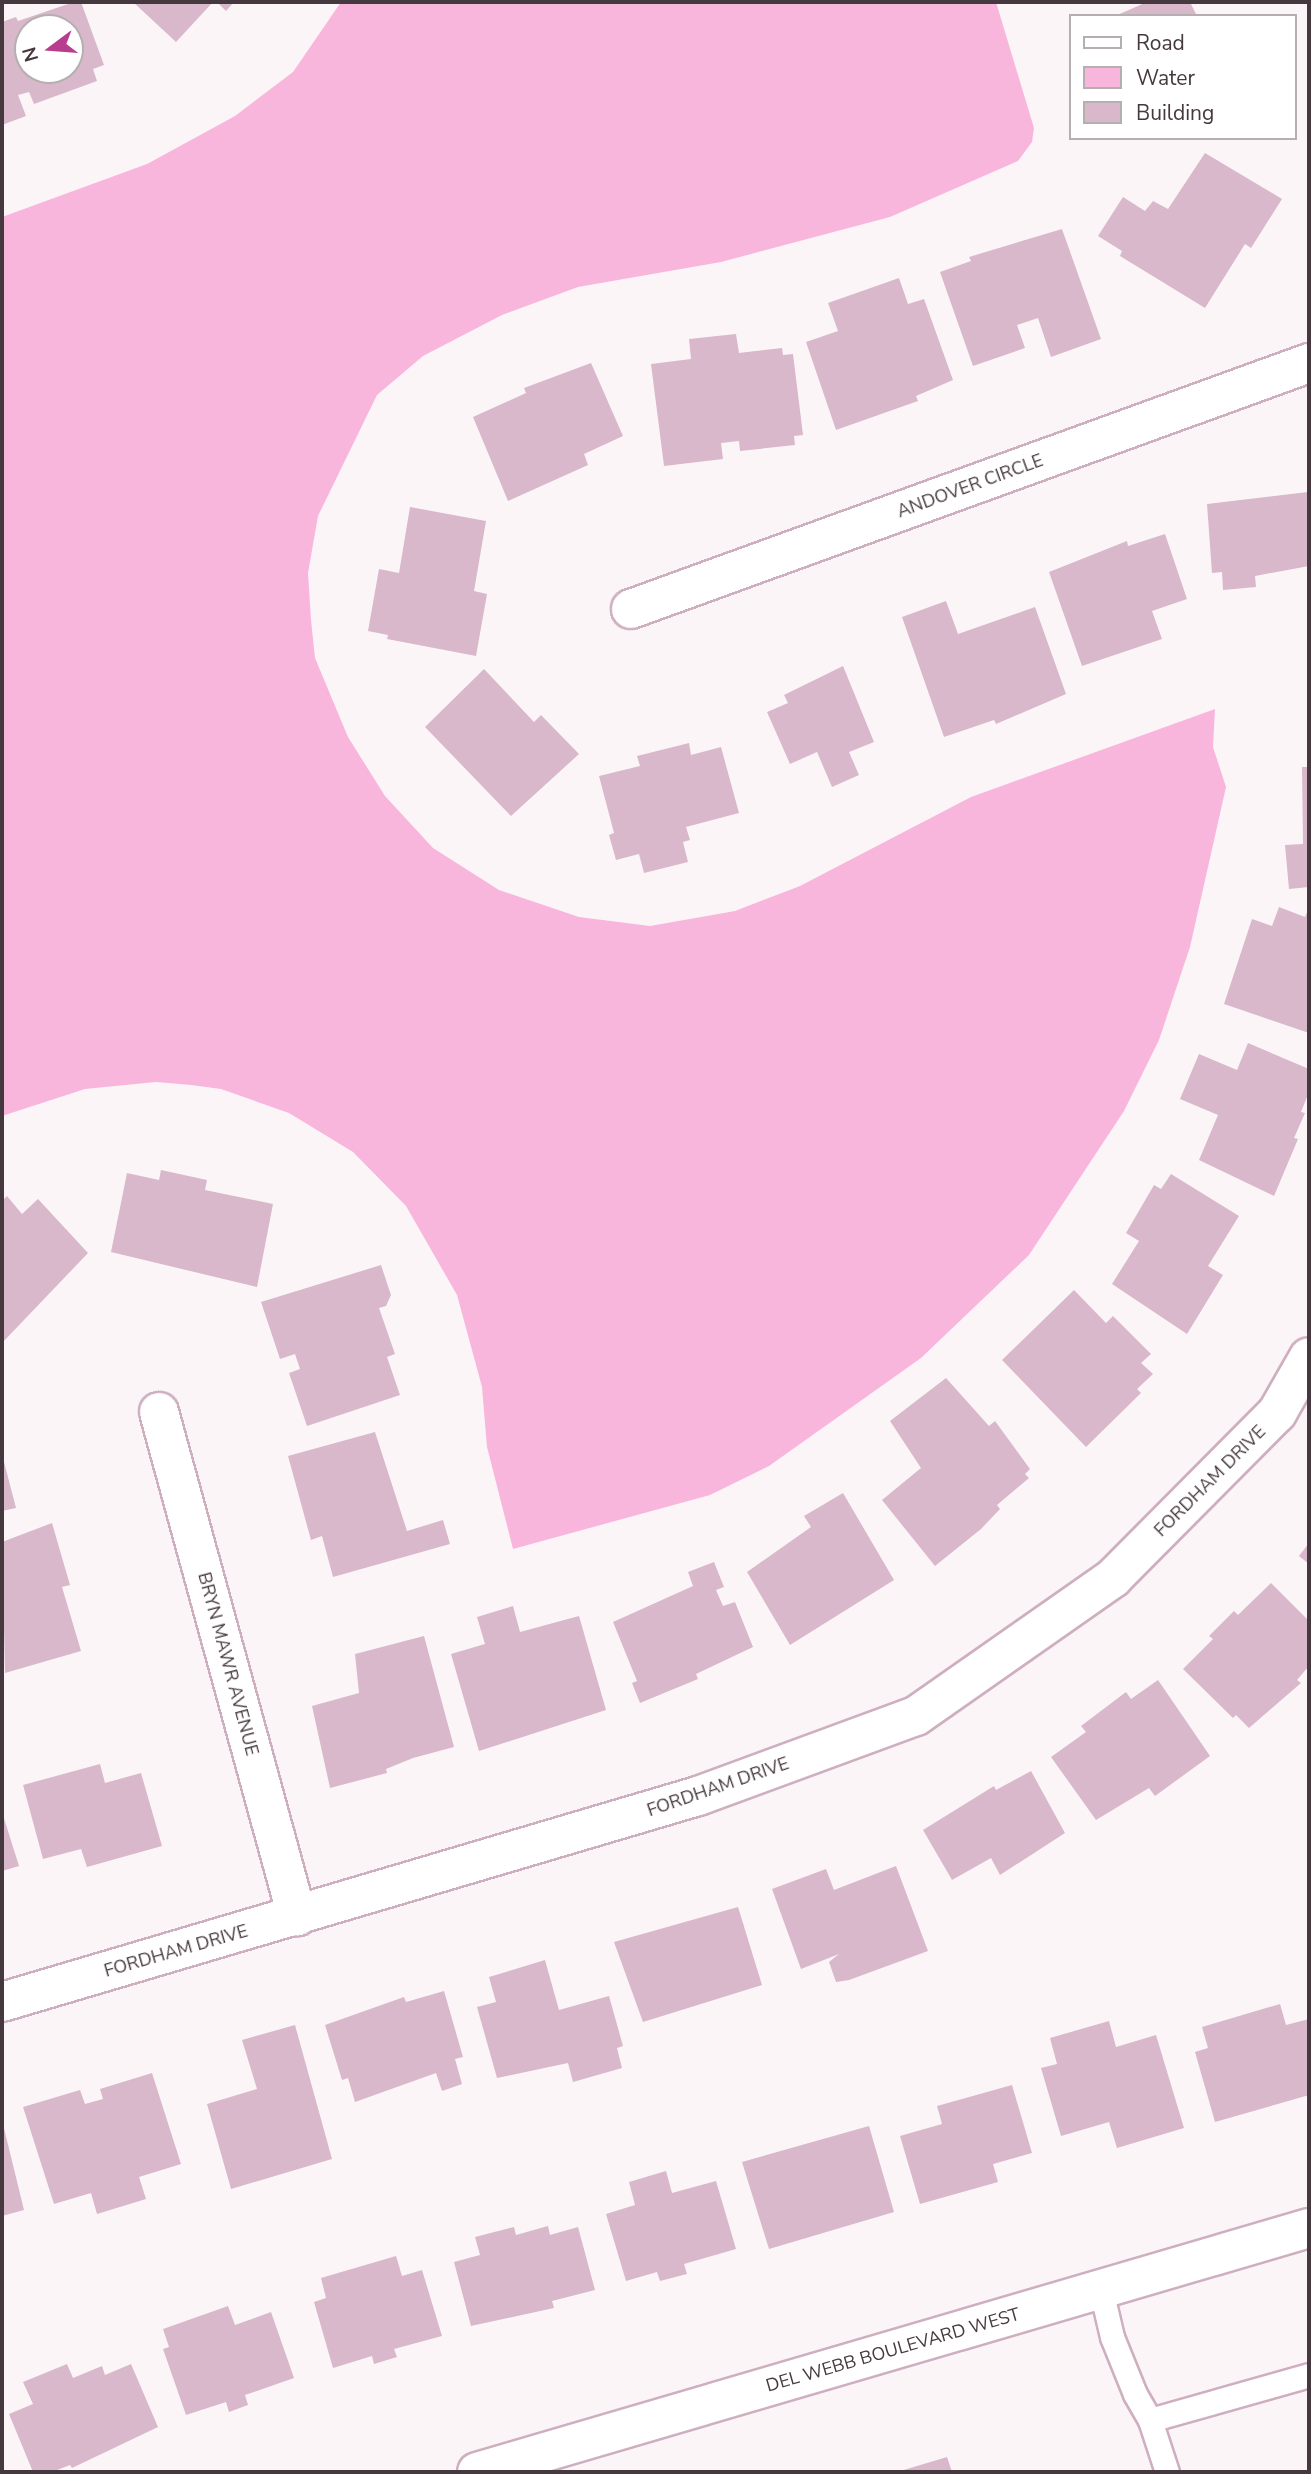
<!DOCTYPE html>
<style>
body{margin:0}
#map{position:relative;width:1311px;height:2474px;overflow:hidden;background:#fcf5f8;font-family:"Nunito Sans",sans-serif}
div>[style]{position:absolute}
.water>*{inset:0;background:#f9b6dc}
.building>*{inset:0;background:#d8b8ca}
.roads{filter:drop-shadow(2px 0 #ceafc0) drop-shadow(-2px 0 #ceafc0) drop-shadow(0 2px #ceafc0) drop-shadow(0 -2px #ceafc0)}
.service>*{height:23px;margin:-11.5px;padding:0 11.5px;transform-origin:11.5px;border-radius:11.5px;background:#fff}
.minor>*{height:38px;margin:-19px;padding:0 19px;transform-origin:19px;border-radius:19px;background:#fff}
.tertiary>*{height:38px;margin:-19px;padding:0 19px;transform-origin:19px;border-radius:19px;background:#fff}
span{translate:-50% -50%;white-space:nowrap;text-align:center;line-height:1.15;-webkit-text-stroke:6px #fff;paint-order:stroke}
.street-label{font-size:18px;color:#45383f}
.frame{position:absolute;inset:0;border:4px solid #45383f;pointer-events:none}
.legend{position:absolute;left:1069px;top:14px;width:228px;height:126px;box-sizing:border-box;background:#fff;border:2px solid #b5afb2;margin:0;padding:9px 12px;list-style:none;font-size:21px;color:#45383f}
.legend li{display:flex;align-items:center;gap:14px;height:35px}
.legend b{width:35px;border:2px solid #b5afb2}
.north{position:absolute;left:14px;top:14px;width:70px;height:70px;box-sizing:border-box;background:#fff;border:2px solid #b5afb2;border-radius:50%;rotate:254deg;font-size:19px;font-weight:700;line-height:28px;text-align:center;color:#45383f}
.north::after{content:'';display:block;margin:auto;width:24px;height:32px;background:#b83d8e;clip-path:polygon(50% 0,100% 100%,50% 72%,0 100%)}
</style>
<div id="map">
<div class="water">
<i style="clip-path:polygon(341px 2px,996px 2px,1034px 128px,1032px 142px,1018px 161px,890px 217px,721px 262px,578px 287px,502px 315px,423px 356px,377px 395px,318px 516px,308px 573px,311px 620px,315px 658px,348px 737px,385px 796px,433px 848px,499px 890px,579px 917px,650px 926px,735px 911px,800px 886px,971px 797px,1215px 709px,1213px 747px,1226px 787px,1190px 947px,1159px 1040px,1124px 1111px,1029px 1255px,921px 1358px,769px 1466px,710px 1495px,513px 1549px,487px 1447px,482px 1387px,457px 1295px,406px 1206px,353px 1152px,289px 1113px,221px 1089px,191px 1085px,156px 1082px,85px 1089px,2px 1116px,2px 217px,147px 164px,235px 116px,293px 72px)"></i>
</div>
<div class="building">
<i style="clip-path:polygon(evenodd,74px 2px,81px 2px,104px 65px,93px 69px,97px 81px,34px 104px,29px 92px,18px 95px,26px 116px,2px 125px,2px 22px,16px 17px,18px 21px,74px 2px,28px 28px,70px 28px,70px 70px,28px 70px,28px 28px)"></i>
<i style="clip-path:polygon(133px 2px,213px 2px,176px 42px)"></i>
<i style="clip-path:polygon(217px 2px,234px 2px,226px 11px)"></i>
<i style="clip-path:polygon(1147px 2px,1190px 2px,1197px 16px,1115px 16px)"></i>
<i style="clip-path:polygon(1205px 153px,1282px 199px,1251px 248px,1245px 244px,1205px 308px,1120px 256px,1122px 251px,1098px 236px,1123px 197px,1145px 211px,1153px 201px,1168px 209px)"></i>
<i style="clip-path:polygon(1062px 229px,1101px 339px,1051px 357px,1038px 318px,1017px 325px,1025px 348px,973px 366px,940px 272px,971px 261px,969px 257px)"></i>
<i style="clip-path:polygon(899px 278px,908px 304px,924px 299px,953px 380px,916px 396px,918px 401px,836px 430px,806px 342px,838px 331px,828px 303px)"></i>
<i style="clip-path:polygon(736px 334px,739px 353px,782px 348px,783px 355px,793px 354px,803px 435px,794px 436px,795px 445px,740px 451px,739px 441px,721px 443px,723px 459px,664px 466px,651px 364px,691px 359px,689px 339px)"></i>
<i style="clip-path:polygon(591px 363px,623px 436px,584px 454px,588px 465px,508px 501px,473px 417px,526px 393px,524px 388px)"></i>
<i style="clip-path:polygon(1308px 492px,1309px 566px,1255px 576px,1256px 587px,1223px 590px,1222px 572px,1212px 573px,1207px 504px)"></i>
<i style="clip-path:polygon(410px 507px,486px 521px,474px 591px,487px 594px,476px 656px,387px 639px,388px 635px,368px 631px,379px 569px,399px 573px)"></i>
<i style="clip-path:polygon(1165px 534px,1187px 599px,1152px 611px,1162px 639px,1082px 666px,1049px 572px,1127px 541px,1128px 546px)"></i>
<i style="clip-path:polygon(946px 601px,958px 634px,1035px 607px,1066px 694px,996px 724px,994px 720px,944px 737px,902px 617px)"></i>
<i style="clip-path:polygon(843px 666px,874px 742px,849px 752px,859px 775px,832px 787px,817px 752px,790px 764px,767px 712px,788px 703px,784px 695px)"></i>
<i style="clip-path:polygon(484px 669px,534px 722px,541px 715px,579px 754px,511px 816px,425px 727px)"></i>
<i style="clip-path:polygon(689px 743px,691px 755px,721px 747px,739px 813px,686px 827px,690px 840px,683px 842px,688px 862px,644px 873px,639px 854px,616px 860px,609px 835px,614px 833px,599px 776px,640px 766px,637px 756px)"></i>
<i style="clip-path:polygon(1302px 767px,1309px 767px,1309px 887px,1289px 889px,1285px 845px,1303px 844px)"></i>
<i style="clip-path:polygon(1279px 907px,1305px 917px,1309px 908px,1309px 1033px,1224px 1004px,1252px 919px,1272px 926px)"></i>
<i style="clip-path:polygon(1248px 1043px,1309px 1069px,1309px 1092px,1301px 1112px,1305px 1113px,1294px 1138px,1298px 1139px,1274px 1196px,1199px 1160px,1218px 1115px,1180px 1099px,1199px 1054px,1237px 1070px)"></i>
<i style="clip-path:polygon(161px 1170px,207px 1180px,205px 1190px,273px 1204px,257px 1287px,111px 1252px,127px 1173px,159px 1180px)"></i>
<i style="clip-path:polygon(1171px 1174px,1239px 1216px,1208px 1266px,1223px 1275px,1187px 1334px,1112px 1284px,1139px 1241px,1126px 1233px,1154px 1185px,1161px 1189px)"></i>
<i style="clip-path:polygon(7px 1196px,22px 1214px,38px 1199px,88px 1253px,2px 1343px,2px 1201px)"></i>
<i style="clip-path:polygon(381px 1265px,391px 1295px,386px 1306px,379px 1308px,395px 1354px,387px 1357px,400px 1395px,307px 1426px,289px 1373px,300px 1369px,295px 1354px,280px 1359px,261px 1302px)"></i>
<i style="clip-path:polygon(1074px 1290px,1106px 1323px,1113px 1316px,1151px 1354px,1141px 1363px,1153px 1374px,1137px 1389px,1141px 1393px,1086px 1447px,1002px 1360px)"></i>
<i style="clip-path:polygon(946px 1378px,989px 1426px,995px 1421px,1030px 1469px,1025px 1474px,1029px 1478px,997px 1505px,1000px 1509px,981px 1529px,935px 1566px,882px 1500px,921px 1468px,890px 1421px)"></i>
<i style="clip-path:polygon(375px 1432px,407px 1531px,443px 1520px,450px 1544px,333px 1577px,322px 1536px,311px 1540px,288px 1456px)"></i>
<i style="clip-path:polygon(3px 1458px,16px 1508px,2px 1511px,2px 1459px)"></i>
<i style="clip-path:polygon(843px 1493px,894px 1580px,790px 1645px,747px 1572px,811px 1527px,804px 1516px)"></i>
<i style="clip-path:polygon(52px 1523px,70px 1585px,62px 1587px,81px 1651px,5px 1673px,2px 1542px)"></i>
<i style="clip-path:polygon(1309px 1543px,1309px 1564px,1299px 1556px)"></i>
<i style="clip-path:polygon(714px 1562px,724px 1587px,716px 1590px,723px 1606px,735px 1602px,753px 1647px,696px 1674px,698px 1679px,640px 1703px,632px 1683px,637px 1681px,613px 1622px,693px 1586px,688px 1572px)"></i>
<i style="clip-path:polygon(1271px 1583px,1309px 1621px,1309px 1666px,1297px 1680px,1301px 1683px,1249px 1728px,1236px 1715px,1233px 1718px,1183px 1669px,1213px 1639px,1209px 1636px,1234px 1611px,1238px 1615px)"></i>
<i style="clip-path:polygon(513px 1606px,520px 1632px,579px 1616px,606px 1710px,479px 1751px,451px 1654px,485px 1644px,477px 1617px)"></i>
<i style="clip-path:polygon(424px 1636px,454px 1747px,413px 1758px,386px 1769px,387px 1773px,330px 1788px,312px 1706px,359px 1693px,355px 1654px)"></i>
<i style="clip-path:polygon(1158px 1680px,1210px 1756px,1155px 1796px,1149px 1788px,1096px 1820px,1051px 1757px,1086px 1732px,1081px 1726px,1126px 1692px,1131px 1699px)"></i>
<i style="clip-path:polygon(100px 1764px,105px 1783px,141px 1773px,162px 1846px,87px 1867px,81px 1849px,43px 1859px,23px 1785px)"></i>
<i style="clip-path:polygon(1031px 1771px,1065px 1833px,1000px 1875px,991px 1858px,952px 1880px,923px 1830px,994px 1786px,996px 1790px)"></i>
<i style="clip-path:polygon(2px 1812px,19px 1866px,2px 1871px)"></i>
<i style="clip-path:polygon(896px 1866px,928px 1951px,849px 1980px,836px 1982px,829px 1962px,839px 1954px,801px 1969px,772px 1889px,826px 1869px,834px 1890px)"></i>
<i style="clip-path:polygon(738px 1907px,762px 1985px,643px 2022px,614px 1942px)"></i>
<i style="clip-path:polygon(545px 1960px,559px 2010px,609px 1996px,623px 2046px,617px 2048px,622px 2068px,573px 2082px,568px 2063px,497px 2078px,477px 2007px,496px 2002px,489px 1977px)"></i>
<i style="clip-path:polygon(444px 1991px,463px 2057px,455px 2059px,462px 2084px,442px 2091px,436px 2073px,355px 2102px,348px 2078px,342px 2080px,325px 2025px,404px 1997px,406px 2002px)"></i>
<i style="clip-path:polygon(1280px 2004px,1286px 2025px,1309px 2019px,1309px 2095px,1215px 2122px,1195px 2052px,1208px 2048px,1202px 2027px)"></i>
<i style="clip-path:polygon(1109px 2021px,1116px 2047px,1156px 2035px,1184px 2128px,1117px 2148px,1109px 2122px,1061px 2136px,1041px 2068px,1057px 2064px,1050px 2038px)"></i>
<i style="clip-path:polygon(295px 2025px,332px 2159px,231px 2189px,207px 2104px,257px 2089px,242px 2040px)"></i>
<i style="clip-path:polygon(152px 2073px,181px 2164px,139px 2177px,146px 2199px,97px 2214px,91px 2193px,54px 2204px,23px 2107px,80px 2090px,85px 2104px,103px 2099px,100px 2089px)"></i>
<i style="clip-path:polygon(1012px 2085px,1032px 2153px,993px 2164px,998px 2182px,920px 2204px,900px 2136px,942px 2124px,937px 2106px)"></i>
<i style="clip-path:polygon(2px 2120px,24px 2210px,2px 2216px)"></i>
<i style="clip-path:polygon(869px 2126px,894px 2212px,769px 2249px,742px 2162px)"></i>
<i style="clip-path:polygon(666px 2171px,672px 2193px,716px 2181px,736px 2249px,684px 2264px,687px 2274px,660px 2281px,657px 2272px,626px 2281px,606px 2214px,635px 2205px,629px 2182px)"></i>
<i style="clip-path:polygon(548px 2226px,550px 2235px,578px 2227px,595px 2290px,552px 2301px,554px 2308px,471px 2326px,454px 2262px,480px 2255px,475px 2237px,514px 2227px,516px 2235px)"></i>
<i style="clip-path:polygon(396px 2256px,402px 2276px,422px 2270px,442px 2336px,394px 2349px,397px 2357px,374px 2364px,372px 2356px,333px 2368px,314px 2302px,326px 2298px,321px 2278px)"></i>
<i style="clip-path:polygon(228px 2306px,235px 2325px,271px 2312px,294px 2378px,245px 2395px,248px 2405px,229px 2412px,226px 2402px,186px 2415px,163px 2349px,169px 2347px,163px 2329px)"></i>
<i style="clip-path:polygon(67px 2364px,73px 2378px,102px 2366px,105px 2375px,131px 2364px,158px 2427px,72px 2468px,70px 2465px,52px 2472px,33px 2472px,9px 2414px,33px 2404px,23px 2382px)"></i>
<i style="clip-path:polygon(947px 2457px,952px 2472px,897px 2472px)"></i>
</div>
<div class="roads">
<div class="service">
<i style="left:1101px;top:2290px;width:48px;rotate:76.8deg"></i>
<i style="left:1112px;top:2337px;width:61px;rotate:68deg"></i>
<i style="left:1135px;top:2394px;width:30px;rotate:60deg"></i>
<i style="left:1150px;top:2420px;width:55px;rotate:71.9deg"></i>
<i style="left:1150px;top:2420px;width:165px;rotate:-15.8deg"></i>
</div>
<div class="minor">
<i style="left:631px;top:609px;width:721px;rotate:-19.94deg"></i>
<i style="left:159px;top:1412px;width:523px;rotate:74.69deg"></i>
<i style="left:2px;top:2002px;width:726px;rotate:-16.49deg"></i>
<i style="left:698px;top:1796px;width:232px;rotate:-20.2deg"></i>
<i style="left:916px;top:1716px;width:241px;rotate:-35deg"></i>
<i style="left:1113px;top:1578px;width:233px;rotate:-45.2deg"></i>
<i style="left:1277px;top:1413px;width:64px;rotate:-60.3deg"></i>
</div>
<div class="tertiary">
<i style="left:477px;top:2472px;width:867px;rotate:-16.34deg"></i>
</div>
</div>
<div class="street-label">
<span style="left:970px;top:486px;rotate:-20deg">ANDOVER CIRCLE</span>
<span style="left:1210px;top:1481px;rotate:-45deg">FORDHAM DRIVE</span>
<span style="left:228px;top:1664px;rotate:75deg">BRYN MAWR AVENUE</span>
<span style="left:718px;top:1787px;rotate:-19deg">FORDHAM DRIVE</span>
<span style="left:176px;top:1951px;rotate:-16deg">FORDHAM DRIVE</span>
<span style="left:893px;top:2350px;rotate:-16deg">DEL WEBB BOULEVARD WEST</span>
</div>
<div class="frame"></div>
<ul class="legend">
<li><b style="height:9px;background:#fff"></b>Road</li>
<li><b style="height:19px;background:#f9b6dc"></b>Water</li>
<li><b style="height:19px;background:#d8b8ca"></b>Building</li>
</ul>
<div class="north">N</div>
</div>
